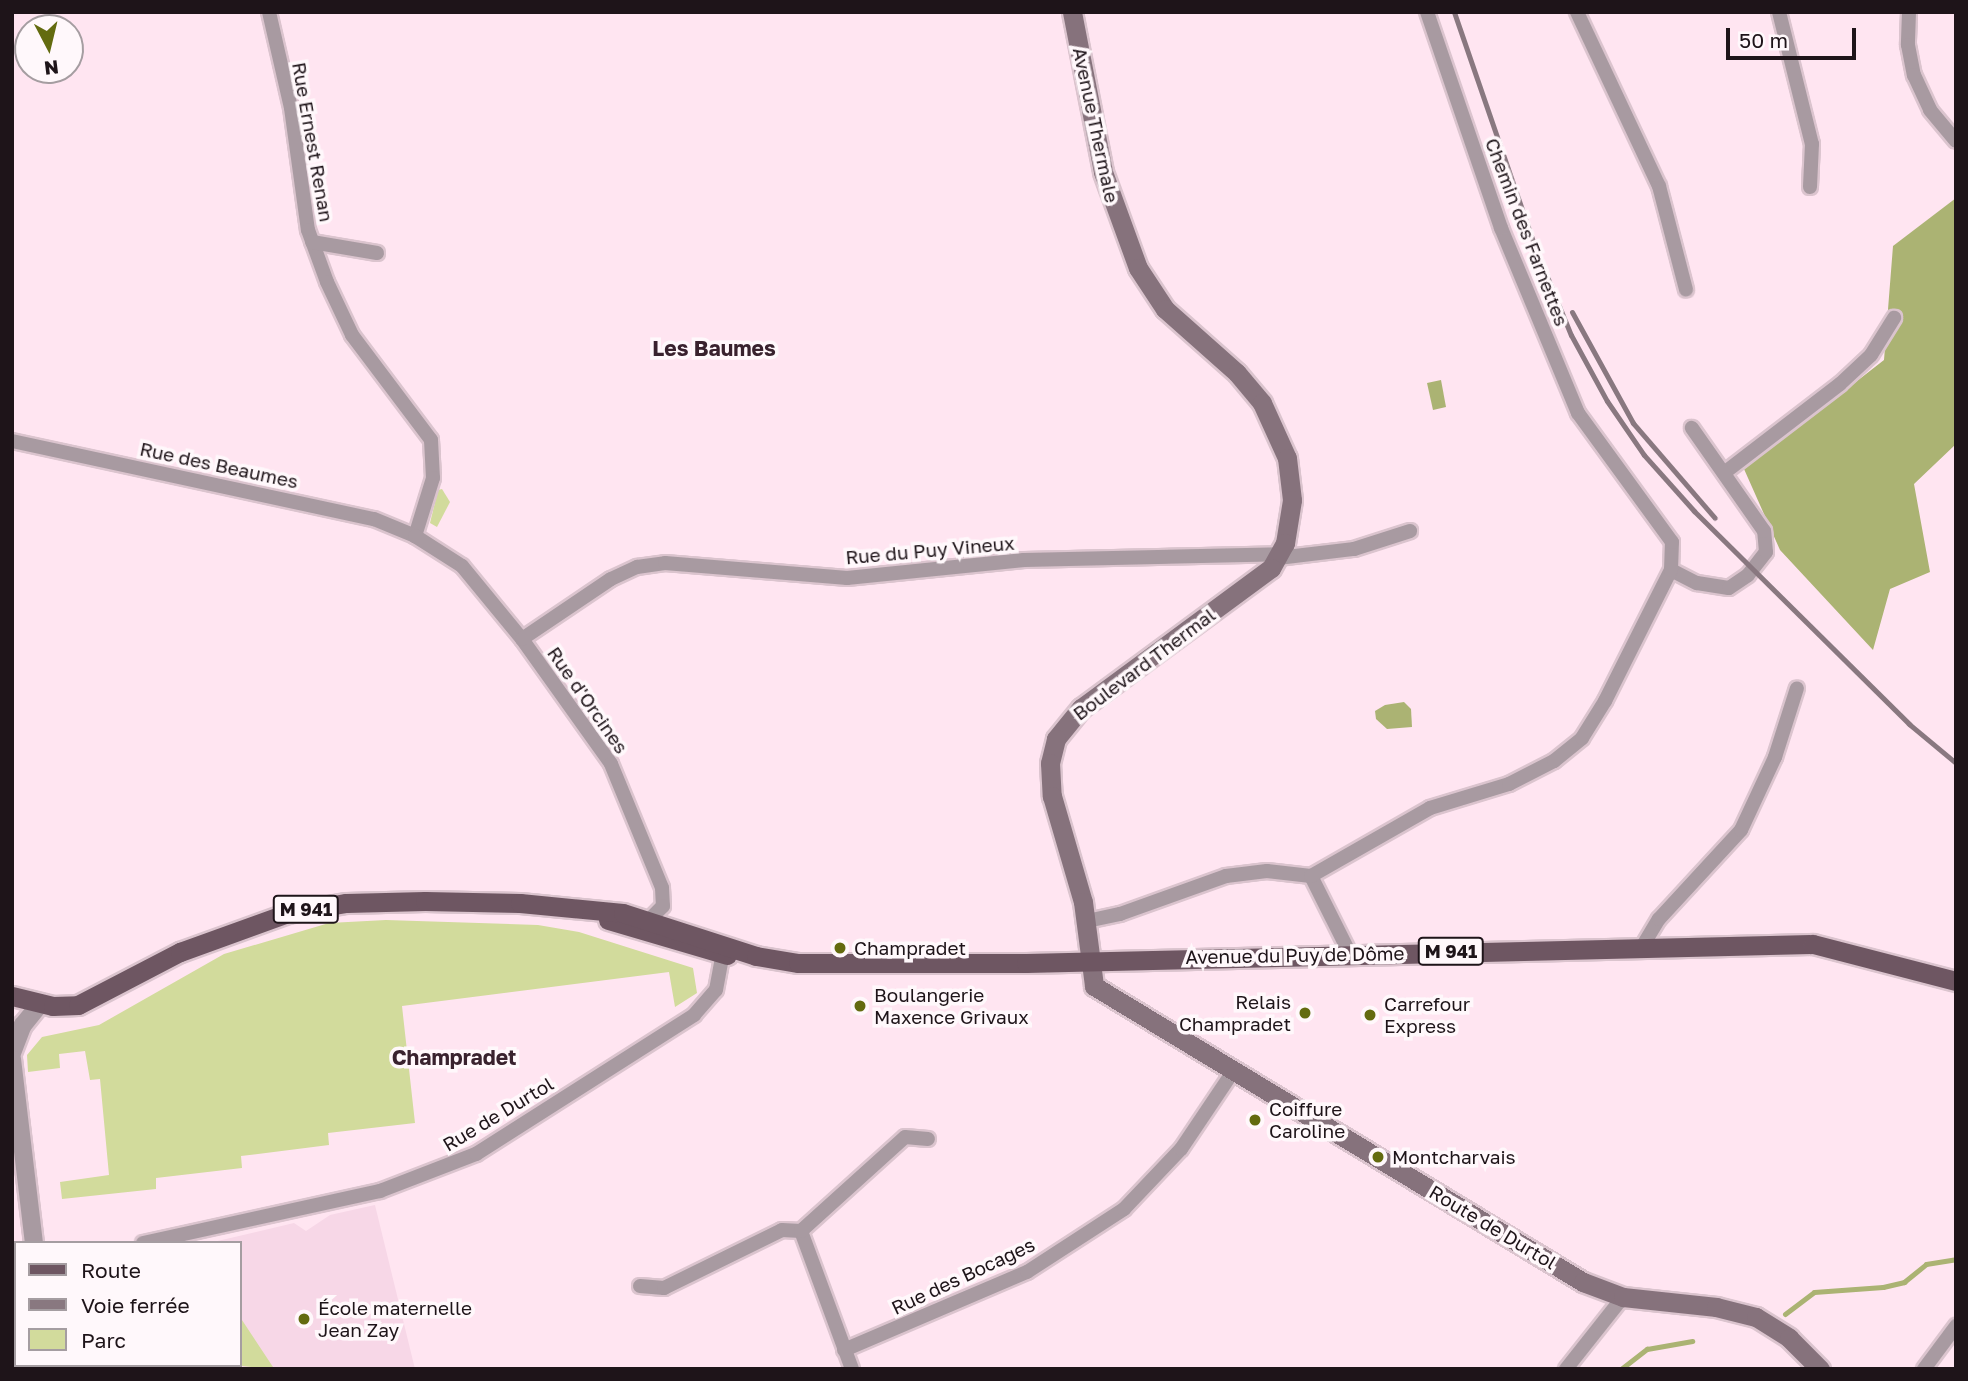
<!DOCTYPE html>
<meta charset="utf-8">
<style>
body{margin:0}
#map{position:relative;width:1968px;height:1381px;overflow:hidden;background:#ffe5f1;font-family:"Golos Text",sans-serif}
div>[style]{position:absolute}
.built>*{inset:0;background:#f7d7e7}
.green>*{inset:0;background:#d2db9c}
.forest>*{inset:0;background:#abb373}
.stream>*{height:5px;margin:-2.5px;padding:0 2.5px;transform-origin:2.5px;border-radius:2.5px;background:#abb373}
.roads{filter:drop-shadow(2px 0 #dbc4ce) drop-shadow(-2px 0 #dbc4ce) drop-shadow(0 2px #dbc4ce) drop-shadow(0 -2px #dbc4ce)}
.minor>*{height:14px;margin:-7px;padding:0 7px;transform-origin:7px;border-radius:7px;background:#a89aa1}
.tertiary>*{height:18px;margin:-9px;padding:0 9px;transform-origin:9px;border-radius:9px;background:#a89aa1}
.secondary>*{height:19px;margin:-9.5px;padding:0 9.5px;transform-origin:9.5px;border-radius:9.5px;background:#86727c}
.primary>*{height:19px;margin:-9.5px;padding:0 9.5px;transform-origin:9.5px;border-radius:9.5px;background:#6e5662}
.rail>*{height:5px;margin:-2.5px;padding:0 2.5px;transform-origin:2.5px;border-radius:2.5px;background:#897880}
.dots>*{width:19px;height:19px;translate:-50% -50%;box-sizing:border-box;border:4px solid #fff8fb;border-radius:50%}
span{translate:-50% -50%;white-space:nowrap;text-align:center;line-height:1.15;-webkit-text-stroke:7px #fff8fb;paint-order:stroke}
.shield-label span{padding:2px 5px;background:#fff8fb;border:2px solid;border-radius:5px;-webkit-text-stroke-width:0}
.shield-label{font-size:18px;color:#1e1419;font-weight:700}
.street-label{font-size:19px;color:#1e1419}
.poi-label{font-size:19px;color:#1e1419}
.left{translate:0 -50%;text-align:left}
.right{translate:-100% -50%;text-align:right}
.neighbourhood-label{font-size:21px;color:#39222e;font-weight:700}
.frame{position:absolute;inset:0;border:14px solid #1e1419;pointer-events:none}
.legend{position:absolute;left:14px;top:1241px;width:228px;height:126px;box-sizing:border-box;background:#fff8fb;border:2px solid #a59da1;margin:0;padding:9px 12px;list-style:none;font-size:21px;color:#1e1419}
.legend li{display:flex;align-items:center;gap:14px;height:35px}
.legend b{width:35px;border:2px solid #a59da1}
.north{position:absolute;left:14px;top:14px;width:70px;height:70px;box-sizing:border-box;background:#fff8fb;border:2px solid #a59da1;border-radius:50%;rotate:173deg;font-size:19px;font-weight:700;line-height:28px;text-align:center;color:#1e1419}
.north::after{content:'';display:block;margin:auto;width:24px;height:32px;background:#636b0f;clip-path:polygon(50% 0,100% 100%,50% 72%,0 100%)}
.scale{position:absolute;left:1726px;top:28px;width:130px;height:32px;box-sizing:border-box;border:4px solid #1e1419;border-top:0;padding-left:9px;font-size:21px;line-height:24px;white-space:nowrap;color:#1e1419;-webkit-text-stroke:5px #fff8fb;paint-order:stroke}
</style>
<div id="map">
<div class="built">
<i style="clip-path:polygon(375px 1205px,415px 1369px,80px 1369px,79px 1365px,240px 1365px,240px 1243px,209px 1243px,294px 1223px,306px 1231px,330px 1215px)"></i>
</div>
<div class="green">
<i style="clip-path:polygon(442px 489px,450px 502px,437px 527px,430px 523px,438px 490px)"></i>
<i style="clip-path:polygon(386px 920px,538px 925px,579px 932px,693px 968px,697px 993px,675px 1007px,669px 972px,402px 1006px,415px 1123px,328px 1133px,329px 1145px,241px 1156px,242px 1168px,156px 1178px,156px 1189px,62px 1199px,60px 1182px,109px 1175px,100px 1079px,90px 1080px,85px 1051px,59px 1054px,60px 1068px,28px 1072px,27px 1055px,42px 1037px,99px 1025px,224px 954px,329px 923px)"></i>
<i style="clip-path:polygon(240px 1317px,273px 1367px,271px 1369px,233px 1365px,240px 1365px)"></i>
</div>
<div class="forest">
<i style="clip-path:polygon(1956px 198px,1956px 444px,1914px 484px,1930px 572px,1890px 589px,1873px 650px,1780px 550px,1744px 469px,1884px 360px,1893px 246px)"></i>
<i style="clip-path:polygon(1441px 380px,1446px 407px,1433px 410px,1427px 383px)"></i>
<i style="clip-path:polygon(1404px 702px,1411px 709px,1412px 727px,1387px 729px,1376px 719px,1375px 711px,1385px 705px)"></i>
</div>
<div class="stream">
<i style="left:1785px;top:1314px;width:36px;rotate:-37deg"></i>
<i style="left:1814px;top:1292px;width:69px;rotate:-4.1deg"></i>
<i style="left:1883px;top:1287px;width:22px;rotate:-13deg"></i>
<i style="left:1904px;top:1282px;width:28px;rotate:-39deg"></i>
<i style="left:1926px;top:1264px;width:30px;rotate:-9deg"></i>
<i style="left:1621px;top:1369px;width:33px;rotate:-38deg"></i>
<i style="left:1647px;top:1349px;width:46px;rotate:-10.1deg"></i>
</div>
<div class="roads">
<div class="minor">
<i style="left:269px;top:12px;width:98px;rotate:77.1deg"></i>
<i style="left:291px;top:108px;width:123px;rotate:82.1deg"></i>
<i style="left:308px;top:230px;width:55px;rotate:69.9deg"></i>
<i style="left:327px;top:282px;width:59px;rotate:64.7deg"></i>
<i style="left:352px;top:335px;width:131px;rotate:53deg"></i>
<i style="left:431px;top:440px;width:38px;rotate:87deg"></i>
<i style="left:433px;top:478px;width:61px;rotate:107.2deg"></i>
<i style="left:1577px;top:12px;width:192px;rotate:64.8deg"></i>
<i style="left:1659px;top:186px;width:107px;rotate:75.4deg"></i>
<i style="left:1779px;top:12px;width:136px;rotate:76deg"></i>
<i style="left:1812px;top:144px;width:43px;rotate:92.7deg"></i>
<i style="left:1909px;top:12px;width:33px;rotate:92deg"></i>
<i style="left:1908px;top:45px;width:31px;rotate:79deg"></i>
<i style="left:1914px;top:75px;width:38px;rotate:65deg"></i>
<i style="left:1930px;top:110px;width:40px;rotate:50deg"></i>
<i style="left:312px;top:242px;width:66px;rotate:9.6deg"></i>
<i style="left:12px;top:441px;width:370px;rotate:12.2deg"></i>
<i style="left:374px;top:519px;width:44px;rotate:22.5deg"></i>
<i style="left:415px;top:536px;width:56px;rotate:32.6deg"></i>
<i style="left:462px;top:566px;width:94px;rotate:50.6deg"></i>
<i style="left:522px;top:639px;width:153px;rotate:54.5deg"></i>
<i style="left:611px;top:764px;width:134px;rotate:67.6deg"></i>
<i style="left:662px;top:888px;width:18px;rotate:87deg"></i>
<i style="left:663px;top:906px;width:20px;rotate:135deg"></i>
<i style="left:1724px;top:473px;width:146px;rotate:-37.5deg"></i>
<i style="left:1840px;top:384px;width:42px;rotate:-43.1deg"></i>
<i style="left:1871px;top:355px;width:44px;rotate:-58.1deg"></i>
<i style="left:1278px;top:558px;width:77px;rotate:-6.8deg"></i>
<i style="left:1354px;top:549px;width:59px;rotate:-17.8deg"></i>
<i style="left:1671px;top:570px;width:29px;rotate:27deg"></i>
<i style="left:1697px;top:583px;width:32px;rotate:9deg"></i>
<i style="left:1729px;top:588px;width:23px;rotate:-34deg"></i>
<i style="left:1748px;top:575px;width:29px;rotate:-52deg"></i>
<i style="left:1766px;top:552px;width:21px;rotate:-95deg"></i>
<i style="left:1764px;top:531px;width:126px;rotate:-125deg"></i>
<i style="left:522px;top:639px;width:107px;rotate:-34deg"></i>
<i style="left:611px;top:579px;width:29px;rotate:-25deg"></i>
<i style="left:637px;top:567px;width:28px;rotate:-8deg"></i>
<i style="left:665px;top:563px;width:183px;rotate:4.7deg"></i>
<i style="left:847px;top:578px;width:178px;rotate:-5.8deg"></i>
<i style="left:1024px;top:560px;width:256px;rotate:-1.3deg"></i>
<i style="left:1311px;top:876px;width:87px;rotate:63.4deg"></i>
<i style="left:1087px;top:921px;width:34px;rotate:-12deg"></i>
<i style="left:1120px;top:914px;width:113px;rotate:-19.7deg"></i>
<i style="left:1226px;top:876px;width:41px;rotate:-7deg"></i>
<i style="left:1267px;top:871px;width:44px;rotate:6.5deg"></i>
<i style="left:1311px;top:876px;width:137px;rotate:-29.7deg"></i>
<i style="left:1430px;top:808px;width:83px;rotate:-16.9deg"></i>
<i style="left:1509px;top:784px;width:51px;rotate:-27.1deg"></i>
<i style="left:1554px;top:761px;width:36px;rotate:-39deg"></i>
<i style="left:1582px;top:738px;width:44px;rotate:-58.1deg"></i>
<i style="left:1605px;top:701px;width:147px;rotate:-63.3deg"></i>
<i style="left:1671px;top:570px;width:28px;rotate:-88deg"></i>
<i style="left:1672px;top:542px;width:160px;rotate:-126.1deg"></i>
<i style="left:1578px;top:413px;width:200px;rotate:-112.6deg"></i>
<i style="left:1501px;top:228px;width:228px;rotate:-108.9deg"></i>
<i style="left:1642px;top:947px;width:33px;rotate:-59deg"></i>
<i style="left:1659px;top:919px;width:121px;rotate:-47.3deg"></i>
<i style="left:1741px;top:830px;width:81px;rotate:-65deg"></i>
<i style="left:1775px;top:757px;width:72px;rotate:-72.3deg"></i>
<i style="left:143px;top:1243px;width:243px;rotate:-12.4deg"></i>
<i style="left:380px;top:1191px;width:103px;rotate:-21.1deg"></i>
<i style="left:476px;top:1154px;width:259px;rotate:-32.5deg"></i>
<i style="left:694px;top:1015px;width:33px;rotate:-49deg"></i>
<i style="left:716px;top:990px;width:44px;rotate:-79.5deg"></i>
<i style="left:640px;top:1286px;width:24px;rotate:5deg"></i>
<i style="left:664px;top:1288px;width:131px;rotate:-26.2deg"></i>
<i style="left:782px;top:1230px;width:19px;rotate:3deg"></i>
<i style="left:844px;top:1350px;width:199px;rotate:-23.1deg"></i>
<i style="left:1027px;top:1272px;width:116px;rotate:-33deg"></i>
<i style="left:1124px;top:1209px;width:83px;rotate:-46.5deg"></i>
<i style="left:1181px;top:1149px;width:92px;rotate:-56.1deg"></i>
<i style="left:852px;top:1369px;width:147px;rotate:-110.3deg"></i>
<i style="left:801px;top:1231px;width:140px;rotate:-42.1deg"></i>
<i style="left:905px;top:1137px;width:23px;rotate:5deg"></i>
<i style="left:1566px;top:1369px;width:92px;rotate:-51.6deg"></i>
<i style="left:1924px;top:1369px;width:54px;rotate:-53.3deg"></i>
</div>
<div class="tertiary">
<i style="left:12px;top:1053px;width:30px;rotate:-69deg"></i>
<i style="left:23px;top:1025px;width:26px;rotate:-51deg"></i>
<i style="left:12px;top:1059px;width:185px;rotate:83.2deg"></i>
<i style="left:62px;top:1365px;width:4px;rotate:76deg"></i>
</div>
<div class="secondary">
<i style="left:1072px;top:12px;width:163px;rotate:79deg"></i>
<i style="left:1103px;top:172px;width:102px;rotate:70deg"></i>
<i style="left:1138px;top:268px;width:49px;rotate:56.6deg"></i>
<i style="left:1165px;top:309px;width:96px;rotate:41.6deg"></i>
<i style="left:1237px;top:373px;width:39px;rotate:50deg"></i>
<i style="left:1262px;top:403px;width:60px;rotate:65.6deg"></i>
<i style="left:1287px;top:458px;width:42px;rotate:83.2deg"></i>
<i style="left:1292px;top:500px;width:44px;rotate:99.2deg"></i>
<i style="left:1285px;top:543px;width:29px;rotate:119deg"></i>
<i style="left:1271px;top:568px;width:236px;rotate:143.6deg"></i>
<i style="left:1081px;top:708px;width:40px;rotate:129deg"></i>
<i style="left:1056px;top:739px;width:25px;rotate:104deg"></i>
<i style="left:1050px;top:763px;width:33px;rotate:87deg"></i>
<i style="left:1052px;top:796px;width:110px;rotate:73.7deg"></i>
<i style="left:1083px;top:902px;width:85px;rotate:82.5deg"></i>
<i style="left:1094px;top:986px;width:572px;rotate:31.19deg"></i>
<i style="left:1583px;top:1282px;width:43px;rotate:20.6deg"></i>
<i style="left:1623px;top:1297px;width:94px;rotate:6.1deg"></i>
<i style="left:1716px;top:1307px;width:41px;rotate:14deg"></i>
<i style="left:1756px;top:1317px;width:39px;rotate:32deg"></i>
<i style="left:1789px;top:1338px;width:44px;rotate:45deg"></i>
</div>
<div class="primary">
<i style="left:608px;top:920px;width:124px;rotate:16.4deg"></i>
<i style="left:12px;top:996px;width:42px;rotate:13.7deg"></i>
<i style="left:53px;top:1006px;width:25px;rotate:-2deg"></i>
<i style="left:78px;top:1005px;width:115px;rotate:-27.5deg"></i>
<i style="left:180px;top:952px;width:115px;rotate:-19.9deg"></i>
<i style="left:288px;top:913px;width:59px;rotate:-9.8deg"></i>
<i style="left:346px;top:903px;width:79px;rotate:-1.5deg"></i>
<i style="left:425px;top:901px;width:95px;rotate:1.2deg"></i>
<i style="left:520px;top:903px;width:103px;rotate:5.5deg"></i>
<i style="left:623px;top:913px;width:140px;rotate:17.9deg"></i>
<i style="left:756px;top:956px;width:43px;rotate:9.5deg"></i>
<i style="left:798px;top:963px;width:228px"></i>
<i style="left:1026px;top:963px;width:787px;rotate:-1.38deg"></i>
<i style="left:1813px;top:944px;width:148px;rotate:14.5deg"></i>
</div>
</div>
<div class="rail">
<i style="left:1454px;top:12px;width:249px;rotate:71deg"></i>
<i style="left:1535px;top:247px;width:95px;rotate:67.8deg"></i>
<i style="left:1571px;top:335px;width:75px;rotate:61.4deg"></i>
<i style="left:1607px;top:401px;width:65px;rotate:55.6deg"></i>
<i style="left:1644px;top:455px;width:75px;rotate:48.2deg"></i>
<i style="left:1694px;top:511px;width:303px;rotate:44.7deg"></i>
<i style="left:1909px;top:724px;width:61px;rotate:39.7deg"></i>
<i style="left:1572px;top:312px;width:127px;rotate:61.2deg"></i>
<i style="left:1633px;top:423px;width:125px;rotate:49.2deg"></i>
</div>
<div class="dots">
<i style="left:840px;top:948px;background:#636b0f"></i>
<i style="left:860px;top:1006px;background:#636b0f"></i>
<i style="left:1305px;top:1013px;background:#636b0f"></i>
<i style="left:1370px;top:1015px;background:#636b0f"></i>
<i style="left:1255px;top:1120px;background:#636b0f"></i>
<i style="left:1378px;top:1157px;background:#636b0f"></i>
<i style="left:304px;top:1319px;background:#636b0f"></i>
</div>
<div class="shield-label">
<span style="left:306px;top:909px">M 941</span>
<span style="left:1451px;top:951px">M 941</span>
</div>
<div class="street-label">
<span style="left:1096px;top:125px;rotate:78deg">Avenue Thermale</span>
<span style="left:313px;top:142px;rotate:80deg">Rue Ernest Renan</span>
<span style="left:1527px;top:232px;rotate:69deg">Chemin des Farnettes</span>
<span style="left:219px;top:465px;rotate:12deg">Rue des Beaumes</span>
<span style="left:930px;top:550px;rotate:-5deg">Rue du Puy Vineux</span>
<span style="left:1144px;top:664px;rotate:-37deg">Boulevard Thermal</span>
<span style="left:588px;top:700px;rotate:55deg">Rue d'Orcines</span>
<span style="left:1295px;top:955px;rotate:-1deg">Avenue du Puy de Dôme</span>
<span style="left:498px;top:1114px;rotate:-31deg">Rue de Durtol</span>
<span style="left:1493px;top:1227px;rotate:31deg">Route de Durtol</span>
<span style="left:963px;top:1276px;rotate:-25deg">Rue des Bocages</span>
</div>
<div class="poi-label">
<span class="left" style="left:854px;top:948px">Champradet</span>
<span class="left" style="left:874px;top:1006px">Boulangerie<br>Maxence Grivaux</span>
<span class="right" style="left:1291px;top:1013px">Relais<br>Champradet</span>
<span class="left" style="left:1384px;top:1015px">Carrefour<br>Express</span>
<span class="left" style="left:1269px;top:1120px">Coiffure<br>Caroline</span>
<span class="left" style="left:1392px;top:1157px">Montcharvais</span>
<span class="left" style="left:318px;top:1319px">École maternelle<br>Jean Zay</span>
</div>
<div class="neighbourhood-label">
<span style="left:714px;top:348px">Les Baumes</span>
<span style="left:454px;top:1057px">Champradet</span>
</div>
<div class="frame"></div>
<ul class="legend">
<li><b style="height:9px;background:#6e5662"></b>Route</li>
<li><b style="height:9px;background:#897880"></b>Voie ferrée</li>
<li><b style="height:19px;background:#d2db9c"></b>Parc</li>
</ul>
<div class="north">N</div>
<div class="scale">50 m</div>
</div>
